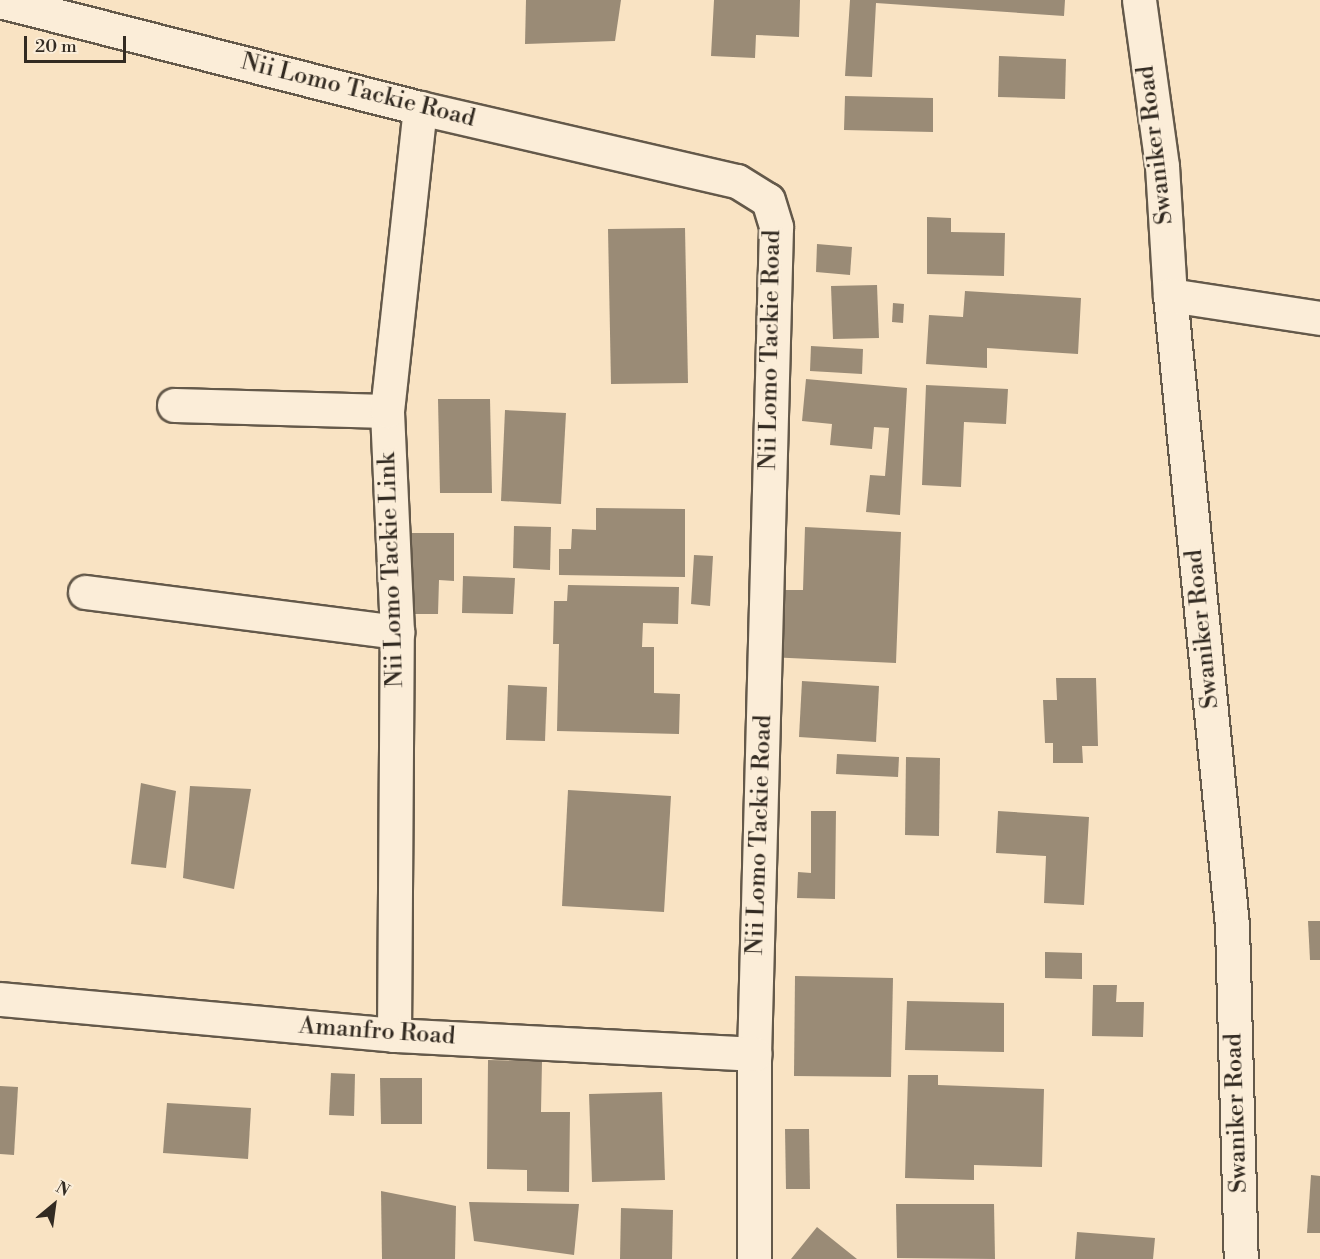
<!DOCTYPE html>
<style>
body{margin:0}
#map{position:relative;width:1320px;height:1259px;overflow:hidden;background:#f9e3c3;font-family:"Libre Bodoni",serif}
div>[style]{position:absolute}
.building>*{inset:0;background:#9a8b76}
.roads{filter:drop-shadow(2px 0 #64594a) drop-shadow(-2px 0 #64594a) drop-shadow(0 2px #64594a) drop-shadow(0 -2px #64594a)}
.minor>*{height:33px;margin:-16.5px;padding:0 16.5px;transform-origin:16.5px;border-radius:16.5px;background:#fbedd8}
span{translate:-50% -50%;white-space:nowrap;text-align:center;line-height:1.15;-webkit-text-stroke:4.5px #fbedd8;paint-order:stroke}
.street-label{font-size:24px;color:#332b22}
.north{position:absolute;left:24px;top:1175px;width:60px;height:60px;-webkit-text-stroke:4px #fbedd8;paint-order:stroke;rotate:29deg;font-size:16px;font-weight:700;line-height:24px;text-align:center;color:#332b22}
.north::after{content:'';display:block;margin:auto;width:21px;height:27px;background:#332b22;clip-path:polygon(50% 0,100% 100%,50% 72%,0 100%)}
.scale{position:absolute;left:24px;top:36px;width:102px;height:27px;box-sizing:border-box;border:3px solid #332b22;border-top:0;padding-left:8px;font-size:18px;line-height:21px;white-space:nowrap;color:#332b22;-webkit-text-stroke:4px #fbedd8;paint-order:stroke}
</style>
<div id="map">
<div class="building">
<i style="clip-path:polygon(526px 0,621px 0,615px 41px,525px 44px)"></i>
<i style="clip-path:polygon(714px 0,800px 0,799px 37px,756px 35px,755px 58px,711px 56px)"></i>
<i style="clip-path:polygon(850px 0,1065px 0,1064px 16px,876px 3px,872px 77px,845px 76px)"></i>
<i style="clip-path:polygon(999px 56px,1066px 59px,1065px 99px,998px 97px)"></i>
<i style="clip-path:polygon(845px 96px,933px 98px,933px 132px,844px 130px)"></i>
<i style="clip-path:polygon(927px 217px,951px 218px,951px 232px,1005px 233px,1004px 276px,927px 274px)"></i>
<i style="clip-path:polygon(685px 228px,688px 383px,611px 384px,608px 229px)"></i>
<i style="clip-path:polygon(817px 244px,852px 247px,850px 275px,816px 272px)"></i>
<i style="clip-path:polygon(877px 285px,879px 338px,833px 339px,831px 286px)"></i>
<i style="clip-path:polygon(965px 291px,1081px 298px,1078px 354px,987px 348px,987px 368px,926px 364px,929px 315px,963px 317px)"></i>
<i style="clip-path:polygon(893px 303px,904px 304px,903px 323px,892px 322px)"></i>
<i style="clip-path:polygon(811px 346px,863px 349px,862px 374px,810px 371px)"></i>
<i style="clip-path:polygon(806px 379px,907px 388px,900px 515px,866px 512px,870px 475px,885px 476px,889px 428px,874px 427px,872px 449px,830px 445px,832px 424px,802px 421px)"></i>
<i style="clip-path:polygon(926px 385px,1008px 389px,1006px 424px,964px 422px,961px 487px,922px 485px)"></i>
<i style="clip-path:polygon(438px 399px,490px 399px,492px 493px,440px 493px)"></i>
<i style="clip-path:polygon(505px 410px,566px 413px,561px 504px,501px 501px)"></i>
<i style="clip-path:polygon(596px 508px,685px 509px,685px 577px,559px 575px,559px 549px,571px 549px,572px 529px,596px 530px)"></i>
<i style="clip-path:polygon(514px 526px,551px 527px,550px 570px,513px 568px)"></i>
<i style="clip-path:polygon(805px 527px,901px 532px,896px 663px,768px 657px,771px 590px,803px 590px)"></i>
<i style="clip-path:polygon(407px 533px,454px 533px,454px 581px,439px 580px,438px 614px,408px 614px)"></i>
<i style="clip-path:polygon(694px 555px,713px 556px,710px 606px,691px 604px)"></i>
<i style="clip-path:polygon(463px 576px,515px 578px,513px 614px,462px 613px)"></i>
<i style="clip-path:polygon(568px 585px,679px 587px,678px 624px,643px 623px,642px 647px,654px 647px,654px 693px,680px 694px,679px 734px,557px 731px,559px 644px,553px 644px,554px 601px,567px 601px)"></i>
<i style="clip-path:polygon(1056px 678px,1096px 678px,1098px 746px,1082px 746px,1083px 763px,1053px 763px,1053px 743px,1045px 743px,1043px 700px,1057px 700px)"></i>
<i style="clip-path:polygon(802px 681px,879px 686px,876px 742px,799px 737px)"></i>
<i style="clip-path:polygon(508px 685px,547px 687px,545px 741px,506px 740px)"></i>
<i style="clip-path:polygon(837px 754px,899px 757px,898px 777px,836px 774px)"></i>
<i style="clip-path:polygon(906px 757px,940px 758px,939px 836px,905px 835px)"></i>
<i style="clip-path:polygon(141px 783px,176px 791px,166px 868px,131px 864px)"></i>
<i style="clip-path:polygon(190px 786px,251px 789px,234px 889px,183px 878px)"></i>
<i style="clip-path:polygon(568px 790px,671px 796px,664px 912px,562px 906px)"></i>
<i style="clip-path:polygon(811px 811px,836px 811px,835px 899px,797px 898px,798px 872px,811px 873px)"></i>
<i style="clip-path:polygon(998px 811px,1089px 817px,1084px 905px,1044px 903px,1046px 856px,996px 853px)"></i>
<i style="clip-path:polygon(1308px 921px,1320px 921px,1320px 960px,1310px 960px)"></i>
<i style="clip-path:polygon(1045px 952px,1082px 953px,1082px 979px,1045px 978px)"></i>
<i style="clip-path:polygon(795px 976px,893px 978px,891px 1077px,794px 1076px)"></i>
<i style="clip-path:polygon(1093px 985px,1117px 985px,1116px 1002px,1144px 1002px,1143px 1037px,1092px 1036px)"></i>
<i style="clip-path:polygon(907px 1001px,1004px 1003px,1004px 1052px,905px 1050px)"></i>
<i style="clip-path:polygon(488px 1060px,542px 1061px,541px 1112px,570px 1112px,569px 1192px,527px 1191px,527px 1170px,487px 1169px)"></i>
<i style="clip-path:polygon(331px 1073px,355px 1074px,354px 1116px,329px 1115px)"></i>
<i style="clip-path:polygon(908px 1075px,938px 1075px,938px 1085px,1044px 1089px,1042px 1167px,974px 1165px,974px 1180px,905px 1178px)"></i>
<i style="clip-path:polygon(380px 1078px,422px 1078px,422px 1124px,381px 1124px)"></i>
<i style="clip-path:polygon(0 1086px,18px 1087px,14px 1155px,0 1154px)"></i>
<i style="clip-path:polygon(662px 1092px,665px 1180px,592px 1182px,589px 1094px)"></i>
<i style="clip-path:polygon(167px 1103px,251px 1108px,248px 1159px,163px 1153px)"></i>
<i style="clip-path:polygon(785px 1129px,809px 1129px,810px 1189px,786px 1189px)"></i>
<i style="clip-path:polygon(1311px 1175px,1320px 1176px,1320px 1233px,1307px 1233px)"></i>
<i style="clip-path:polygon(381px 1191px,456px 1206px,455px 1259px,382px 1259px)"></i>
<i style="clip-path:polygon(469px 1202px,579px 1204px,574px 1255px,474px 1241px)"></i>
<i style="clip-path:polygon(896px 1204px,994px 1204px,995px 1259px,897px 1258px)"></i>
<i style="clip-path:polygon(621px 1208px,673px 1210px,672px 1259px,620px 1259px)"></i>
<i style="clip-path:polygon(817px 1227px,857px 1259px,791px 1259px)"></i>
<i style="clip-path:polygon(1077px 1232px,1155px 1238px,1153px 1259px,1075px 1259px)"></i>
</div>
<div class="roads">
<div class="minor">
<i style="left:1139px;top:0;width:168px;rotate:82.1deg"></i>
<i style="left:1162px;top:166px;width:129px;rotate:86.5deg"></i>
<i style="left:1170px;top:295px;width:633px;rotate:84.38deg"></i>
<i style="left:1232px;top:925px;width:334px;rotate:88.5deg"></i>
<i style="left:0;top:1px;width:433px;rotate:14.3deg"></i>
<i style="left:420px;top:108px;width:325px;rotate:13deg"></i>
<i style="left:737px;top:181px;width:36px;rotate:32deg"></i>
<i style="left:768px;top:200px;width:28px;rotate:73deg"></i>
<i style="left:776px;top:227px;width:827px;rotate:91.52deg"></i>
<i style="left:754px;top:1054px;width:205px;rotate:90deg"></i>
<i style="left:1170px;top:295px;width:152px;rotate:8.7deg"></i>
<i style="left:174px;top:405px;width:213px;rotate:1.6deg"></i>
<i style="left:85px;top:592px;width:315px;rotate:7.3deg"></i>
<i style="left:0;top:999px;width:396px;rotate:5.2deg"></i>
<i style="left:394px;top:1035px;width:361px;rotate:3deg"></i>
<i style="left:394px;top:1035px;width:403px;rotate:-89.6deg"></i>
<i style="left:397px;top:632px;width:221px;rotate:-92.6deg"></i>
<i style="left:387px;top:411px;width:305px;rotate:-83.8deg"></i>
</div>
</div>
<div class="street-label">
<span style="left:358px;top:91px;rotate:14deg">Nii Lomo Tackie Road</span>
<span style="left:1156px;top:145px;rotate:-97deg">Swaniker Road</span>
<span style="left:771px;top:350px;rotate:-89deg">Nii Lomo Tackie Road</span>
<span style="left:392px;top:570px;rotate:-92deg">Nii Lomo Tackie Link</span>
<span style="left:1203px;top:629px;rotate:-96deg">Swaniker Road</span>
<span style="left:760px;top:835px;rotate:-88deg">Nii Lomo Tackie Road</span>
<span style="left:377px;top:1032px;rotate:4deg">Amanfro Road</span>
<span style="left:1237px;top:1113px;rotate:-92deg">Swaniker Road</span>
</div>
<div class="north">N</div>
<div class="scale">20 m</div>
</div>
